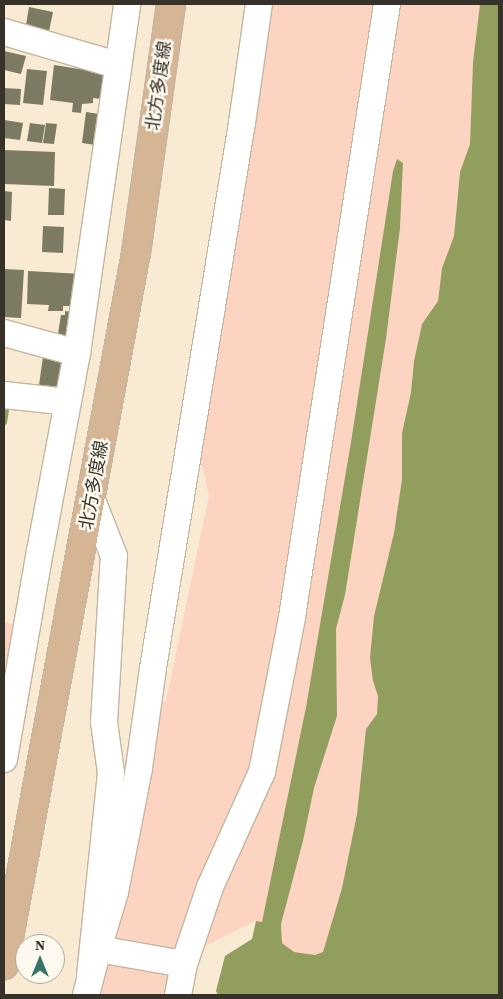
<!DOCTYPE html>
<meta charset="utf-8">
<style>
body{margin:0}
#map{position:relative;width:503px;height:999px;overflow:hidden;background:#f8ead3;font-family:"Source Serif 4","Noto Sans JP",serif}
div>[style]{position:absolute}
.green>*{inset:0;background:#fdd4c2}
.water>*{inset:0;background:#929e5e}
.stream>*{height:5px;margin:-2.5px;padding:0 2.5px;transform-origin:2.5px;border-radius:2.5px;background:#929e5e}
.building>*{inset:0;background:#7d7a63}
.roads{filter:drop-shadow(1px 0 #c2b6a0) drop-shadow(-1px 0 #c2b6a0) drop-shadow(0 1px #c2b6a0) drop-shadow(0 -1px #c2b6a0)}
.minor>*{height:26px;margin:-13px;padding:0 13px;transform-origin:13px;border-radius:13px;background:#fff}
.major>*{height:28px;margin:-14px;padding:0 14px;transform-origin:14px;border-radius:14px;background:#d6b595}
span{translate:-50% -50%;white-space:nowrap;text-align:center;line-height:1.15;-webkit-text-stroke:5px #fef9ef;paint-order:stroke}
.street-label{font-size:18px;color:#373229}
.frame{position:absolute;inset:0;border:5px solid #373229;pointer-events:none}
.north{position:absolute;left:15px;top:934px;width:50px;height:50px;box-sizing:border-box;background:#fef9ef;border:1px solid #aea9a0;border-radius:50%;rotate:0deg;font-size:14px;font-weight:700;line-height:20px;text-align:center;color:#373229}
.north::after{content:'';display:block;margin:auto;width:18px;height:22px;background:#377665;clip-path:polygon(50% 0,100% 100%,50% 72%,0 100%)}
</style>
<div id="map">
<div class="green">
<i style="clip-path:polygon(263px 4px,380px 4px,256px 768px,183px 950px,111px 947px,161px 703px,166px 701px,209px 496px,203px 468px,192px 455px)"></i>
<i style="clip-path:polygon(392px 4px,480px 4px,473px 62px,470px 144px,460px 172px,454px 236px,442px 268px,438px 301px,422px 324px,414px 361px,411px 392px,402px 433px,402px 479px,394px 533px,374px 616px,373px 681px,378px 696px,377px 714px,366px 729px,357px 814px,342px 888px,323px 952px,315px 955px,294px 952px,282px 943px,281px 924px,303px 841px,314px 788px,337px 716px,336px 629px,345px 595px,386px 339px,400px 228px,403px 163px,397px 159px,393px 171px,351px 442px,306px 707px,262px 922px,255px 921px,205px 946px,197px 946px,258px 798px)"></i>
<i style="clip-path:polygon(4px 622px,21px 626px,4px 714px)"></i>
<i style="clip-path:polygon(104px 961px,173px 971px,173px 995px,93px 995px)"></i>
</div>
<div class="water">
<i style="clip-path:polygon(480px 4px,499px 4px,499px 995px,218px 995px,216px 991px,225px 956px,252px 939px,256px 921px,262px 922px,306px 707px,351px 442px,393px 171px,397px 159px,403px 163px,400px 228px,386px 339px,345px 595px,336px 629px,337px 716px,314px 788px,303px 841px,281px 924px,282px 943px,294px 952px,315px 955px,323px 952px,342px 888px,357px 814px,366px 729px,377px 714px,378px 696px,373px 681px,370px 658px,374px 616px,394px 533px,402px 479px,402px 433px,411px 392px,414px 361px,422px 324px,438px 301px,442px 268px,454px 236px,460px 172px,470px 144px,473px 62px)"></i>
</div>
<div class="stream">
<i style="left:4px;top:422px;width:18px;rotate:-81deg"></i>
</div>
<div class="building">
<i style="clip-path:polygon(29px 7px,53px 12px,47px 41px,24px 37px)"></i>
<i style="clip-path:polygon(4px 51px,26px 56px,21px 74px,4px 70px)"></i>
<i style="clip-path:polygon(54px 65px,111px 74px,108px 100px,93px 98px,93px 103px,82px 104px,81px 113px,72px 112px,73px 103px,50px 100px)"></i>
<i style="clip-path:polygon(27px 69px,47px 71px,43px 105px,23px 103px)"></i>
<i style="clip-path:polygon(4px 88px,21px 89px,20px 105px,4px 104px)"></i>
<i style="clip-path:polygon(86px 112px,106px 115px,102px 146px,82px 143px)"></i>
<i style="clip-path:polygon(4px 120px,23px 123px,20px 140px,4px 138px)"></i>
<i style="clip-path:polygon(30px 123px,45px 125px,42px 143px,27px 141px)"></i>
<i style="clip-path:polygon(46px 123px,57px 124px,54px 144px,43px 143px)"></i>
<i style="clip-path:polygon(4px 150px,55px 152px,54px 186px,4px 184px)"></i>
<i style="clip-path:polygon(49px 188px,65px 189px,64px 215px,48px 215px)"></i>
<i style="clip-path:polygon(4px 191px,12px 192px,11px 221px,4px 220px)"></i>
<i style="clip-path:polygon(43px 226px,64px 227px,63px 253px,42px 252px)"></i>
<i style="clip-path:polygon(4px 269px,24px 270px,21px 318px,4px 317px)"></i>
<i style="clip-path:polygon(28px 271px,82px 274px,73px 306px,63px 306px,63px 311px,48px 311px,49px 305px,27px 304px)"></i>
<i style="clip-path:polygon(65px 311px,80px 313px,75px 347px,57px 340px,61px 315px,65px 315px)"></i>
<i style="clip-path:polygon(43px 357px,62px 360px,57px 395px,38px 392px)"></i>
</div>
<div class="roads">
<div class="minor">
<i style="left:4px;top:32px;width:118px;rotate:16.3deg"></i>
<i style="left:4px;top:333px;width:76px;rotate:15.3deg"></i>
<i style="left:4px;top:395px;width:64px;rotate:6.2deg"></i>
<i style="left:4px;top:759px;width:211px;rotate:-80.2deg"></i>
<i style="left:40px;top:551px;width:201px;rotate:-79.4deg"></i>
<i style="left:77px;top:353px;width:353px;rotate:-81.8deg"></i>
<i style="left:98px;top:949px;width:59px;rotate:-73.4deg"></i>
<i style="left:115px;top:892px;width:126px;rotate:-79deg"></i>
<i style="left:139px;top:768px;width:101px;rotate:-82deg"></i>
<i style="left:153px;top:668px;width:552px;rotate:-80.73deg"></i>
<i style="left:242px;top:123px;width:120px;rotate:-81.9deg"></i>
<i style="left:184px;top:964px;width:81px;rotate:-71.3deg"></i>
<i style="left:210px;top:887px;width:126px;rotate:-65.7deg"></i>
<i style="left:262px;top:772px;width:158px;rotate:-79deg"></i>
<i style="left:292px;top:617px;width:620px;rotate:-81.19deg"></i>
<i style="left:90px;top:976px;width:204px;rotate:-84.1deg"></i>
<i style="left:111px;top:773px;width:51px;rotate:-97.8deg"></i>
<i style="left:104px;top:722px;width:166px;rotate:-86.6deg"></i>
<i style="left:114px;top:556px;width:60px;rotate:-111.4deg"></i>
<i style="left:86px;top:995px;width:48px;rotate:-75.4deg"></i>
<i style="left:98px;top:949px;width:87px;rotate:9.9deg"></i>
<i style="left:184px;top:964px;width:32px;rotate:101deg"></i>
</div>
<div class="major">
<i style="left:4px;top:965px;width:724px;rotate:-79.5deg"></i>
<i style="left:136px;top:253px;width:251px;rotate:-82deg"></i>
</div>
</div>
<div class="street-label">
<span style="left:159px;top:86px;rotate:-82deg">北方多度線</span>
<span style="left:94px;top:485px;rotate:-80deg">北方多度線</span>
</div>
<div class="frame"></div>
<div class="north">N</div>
</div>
